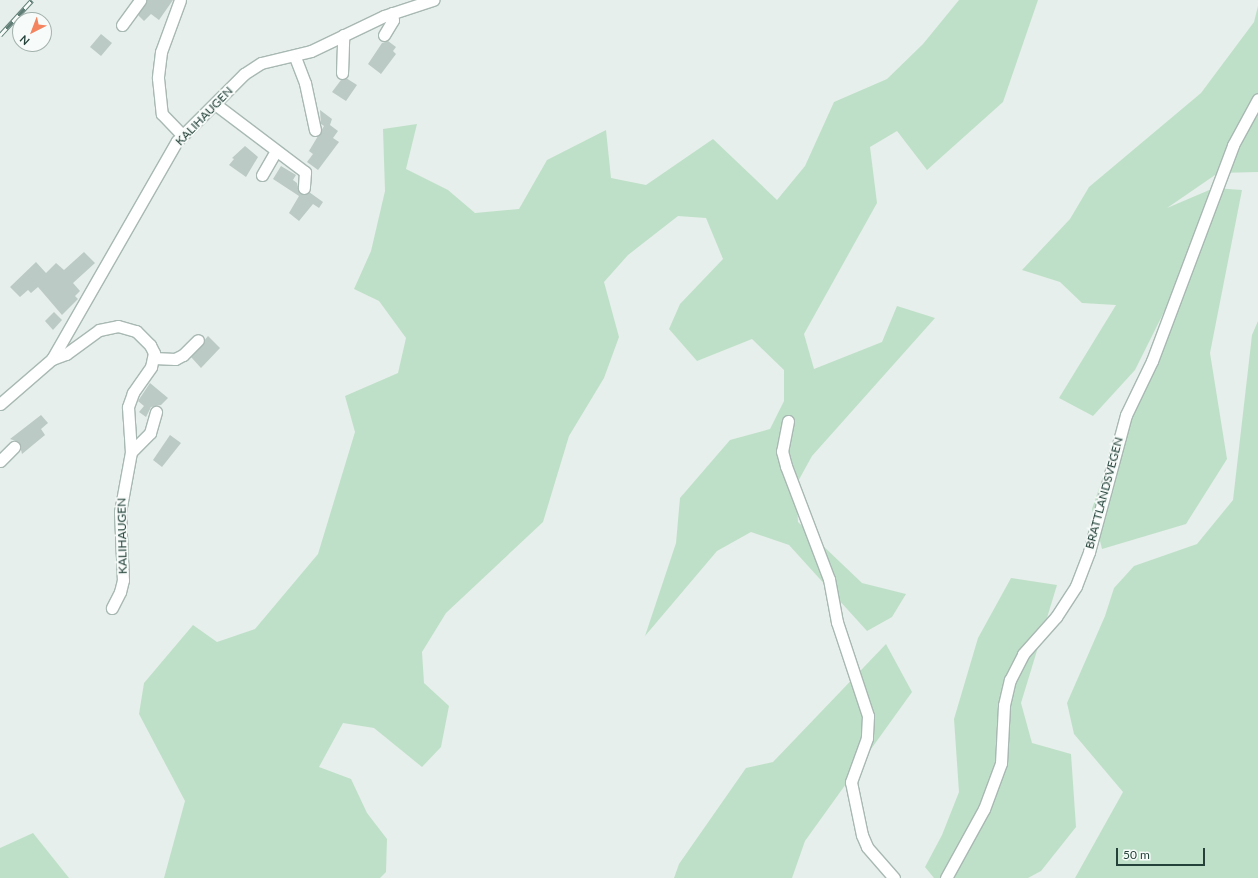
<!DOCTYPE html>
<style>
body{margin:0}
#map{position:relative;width:1258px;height:878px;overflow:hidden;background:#e6efeb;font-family:Lato,sans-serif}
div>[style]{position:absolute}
.green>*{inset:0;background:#bfe0c8}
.building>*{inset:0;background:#bbcac4}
.roads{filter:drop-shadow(1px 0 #a8b8b2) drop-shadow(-1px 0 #a8b8b2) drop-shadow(0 1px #a8b8b2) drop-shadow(0 -1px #a8b8b2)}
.minor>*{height:11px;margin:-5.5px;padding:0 5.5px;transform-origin:5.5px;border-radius:5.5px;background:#fff}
.rail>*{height:4.5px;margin-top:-2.25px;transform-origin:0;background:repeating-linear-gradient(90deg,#f7fbf9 0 9px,#5f7d75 0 18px);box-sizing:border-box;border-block:1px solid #5f7d75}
span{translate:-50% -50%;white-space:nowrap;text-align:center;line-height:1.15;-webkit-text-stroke:3.5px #f7fbf9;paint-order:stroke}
.street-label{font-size:12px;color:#24423a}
.north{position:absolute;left:12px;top:12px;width:40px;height:40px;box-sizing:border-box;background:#f7fbf9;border:1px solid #a3b1ad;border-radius:50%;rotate:222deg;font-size:11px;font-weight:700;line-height:16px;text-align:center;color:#24423a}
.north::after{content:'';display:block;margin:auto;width:14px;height:18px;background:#f4845f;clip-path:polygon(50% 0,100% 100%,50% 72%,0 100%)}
.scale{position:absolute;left:1116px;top:848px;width:89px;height:18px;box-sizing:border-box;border:2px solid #24423a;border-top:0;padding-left:5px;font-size:12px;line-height:14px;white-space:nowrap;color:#24423a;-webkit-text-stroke:3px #f7fbf9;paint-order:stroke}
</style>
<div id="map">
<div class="green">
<i style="clip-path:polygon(959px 0,1038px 0,1003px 102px,927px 170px,897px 131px,870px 147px,877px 203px,804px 334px,814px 369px,882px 342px,897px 306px,935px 318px,812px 456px,796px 485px,798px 522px,862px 583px,906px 594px,892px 617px,867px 631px,789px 545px,751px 532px,717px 551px,645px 636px,676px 543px,680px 498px,730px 440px,770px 429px,784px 401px,784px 370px,752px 339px,697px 361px,669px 329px,680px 304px,723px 259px,706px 218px,678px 216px,628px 255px,604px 282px,619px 337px,604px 378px,569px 436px,543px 522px,446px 613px,422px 652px,424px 683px,449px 706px,441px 747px,422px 767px,374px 728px,343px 723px,319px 767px,351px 779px,367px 813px,387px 839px,386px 872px,380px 878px,164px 878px,185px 801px,139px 714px,144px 683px,193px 625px,217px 642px,255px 629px,318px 554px,355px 432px,345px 396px,398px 373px,406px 338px,379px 301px,354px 289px,371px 251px,385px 191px,383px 129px,417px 124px,406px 169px,448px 190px,475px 213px,519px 209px,547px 160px,606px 130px,611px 178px,646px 185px,713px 139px,777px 200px,805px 166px,834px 102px,887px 79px,923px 44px)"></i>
<i style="clip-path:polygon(1258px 6px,1258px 172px,1218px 173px,1167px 208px,1214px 188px,1242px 190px,1210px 353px,1227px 459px,1186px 524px,1102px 549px,1092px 509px,1114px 444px,1158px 353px,1168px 304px,1135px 370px,1093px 416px,1059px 398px,1116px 305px,1082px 303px,1060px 282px,1022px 270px,1070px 219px,1089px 187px,1201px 93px,1254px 22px)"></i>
<i style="clip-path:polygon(1258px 321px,1258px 878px,1075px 878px,1123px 792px,1074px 734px,1067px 703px,1105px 616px,1114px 588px,1134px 566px,1197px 544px,1233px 500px,1252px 335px)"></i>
<i style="clip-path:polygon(1011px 578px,1057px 585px,1021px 703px,1032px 743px,1071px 754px,1076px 827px,1041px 871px,1028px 878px,934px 878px,925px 867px,942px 835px,959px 792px,954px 719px,978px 638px)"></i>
<i style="clip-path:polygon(886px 644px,912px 692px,805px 841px,792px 878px,674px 878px,679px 864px,746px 768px,773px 762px)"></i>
<i style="clip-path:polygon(33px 833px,69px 878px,0 878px,0 848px)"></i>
</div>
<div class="building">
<i style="clip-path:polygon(147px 0,173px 0,159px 20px,151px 14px,144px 21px,138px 15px)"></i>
<i style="clip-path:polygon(101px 34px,112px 43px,101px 56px,90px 47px)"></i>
<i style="clip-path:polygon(388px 41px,396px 47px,393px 51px,396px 54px,381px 74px,368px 64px,382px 43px)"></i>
<i style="clip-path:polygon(346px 78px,357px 85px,346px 101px,332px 92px,341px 80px)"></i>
<i style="clip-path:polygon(320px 110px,332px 119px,330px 125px,338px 131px,333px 138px,339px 142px,318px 170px,307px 162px,313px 154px,309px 151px,324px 126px,321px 124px)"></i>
<i style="clip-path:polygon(245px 146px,258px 157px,246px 177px,229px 165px,234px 159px,232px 158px)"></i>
<i style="clip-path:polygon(281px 166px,296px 175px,293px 180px,297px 183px,300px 194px,309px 192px,323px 202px,319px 208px,313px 204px,299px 221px,289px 213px,299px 196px,273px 179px)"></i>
<i style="clip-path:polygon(84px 252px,95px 263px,73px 283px,80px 291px,75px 296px,78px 299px,62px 315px,38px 287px,31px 293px,28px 290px,20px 297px,10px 287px,36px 262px,46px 273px,56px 263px,64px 270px)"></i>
<i style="clip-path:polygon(54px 312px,62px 320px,53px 330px,45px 321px)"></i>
<i style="clip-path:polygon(208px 336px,220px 348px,201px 368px,191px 357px)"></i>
<i style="clip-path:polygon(150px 383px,168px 398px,161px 405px,151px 407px,146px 417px,139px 412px,144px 406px,138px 401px)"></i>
<i style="clip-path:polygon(41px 415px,48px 423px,41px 429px,45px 435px,22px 454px,19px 442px,10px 439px)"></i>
<i style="clip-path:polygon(170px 435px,181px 443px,162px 467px,153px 460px)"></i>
</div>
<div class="roads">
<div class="minor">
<i style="left:180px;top:0;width:55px;rotate:110.1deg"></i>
<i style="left:161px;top:52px;width:26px;rotate:97deg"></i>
<i style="left:158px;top:78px;width:36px;rotate:84deg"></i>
<i style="left:162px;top:114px;width:30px;rotate:46deg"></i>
<i style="left:122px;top:25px;width:31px;rotate:-54deg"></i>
<i style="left:384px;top:35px;width:17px;rotate:-59deg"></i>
<i style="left:393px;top:20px;width:7px;rotate:-98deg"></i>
<i style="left:295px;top:57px;width:28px;rotate:69deg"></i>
<i style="left:305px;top:83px;width:48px;rotate:78deg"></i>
<i style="left:342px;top:73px;width:38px;rotate:-88deg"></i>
<i style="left:215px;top:104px;width:113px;rotate:37.1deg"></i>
<i style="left:305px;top:172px;width:16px;rotate:94deg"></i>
<i style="left:262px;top:175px;width:28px;rotate:-60deg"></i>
<i style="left:154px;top:358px;width:21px;rotate:3deg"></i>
<i style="left:175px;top:359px;width:9px;rotate:-27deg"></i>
<i style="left:183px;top:355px;width:21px;rotate:-45deg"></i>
<i style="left:52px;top:359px;width:15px;rotate:-20deg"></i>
<i style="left:66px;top:354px;width:41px;rotate:-36deg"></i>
<i style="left:99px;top:330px;width:19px;rotate:-12deg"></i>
<i style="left:118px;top:326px;width:19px;rotate:16deg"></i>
<i style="left:136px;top:331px;width:20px;rotate:45deg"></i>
<i style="left:150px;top:345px;width:9px;rotate:63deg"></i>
<i style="left:154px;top:353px;width:14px;rotate:102deg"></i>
<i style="left:151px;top:367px;width:32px;rotate:125deg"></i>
<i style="left:133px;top:393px;width:15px;rotate:110deg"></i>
<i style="left:128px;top:407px;width:45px;rotate:86.2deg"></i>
<i style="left:131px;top:452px;width:61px;rotate:100.4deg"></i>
<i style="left:120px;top:512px;width:68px;rotate:87.5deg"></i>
<i style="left:123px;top:580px;width:12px;rotate:104deg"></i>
<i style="left:120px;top:592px;width:18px;rotate:117deg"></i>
<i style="left:0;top:404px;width:69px;rotate:-40.9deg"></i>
<i style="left:52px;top:359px;width:251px;rotate:-60.2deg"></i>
<i style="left:177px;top:141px;width:95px;rotate:-45deg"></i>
<i style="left:244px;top:74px;width:20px;rotate:-33deg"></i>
<i style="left:261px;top:63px;width:51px;rotate:-13.5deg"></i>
<i style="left:311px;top:51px;width:81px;rotate:-25.6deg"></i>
<i style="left:384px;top:16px;width:52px;rotate:-18.1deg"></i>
<i style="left:788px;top:421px;width:31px;rotate:101deg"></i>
<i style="left:782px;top:451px;width:16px;rotate:75deg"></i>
<i style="left:786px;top:466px;width:121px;rotate:69.2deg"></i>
<i style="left:829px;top:579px;width:44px;rotate:79.5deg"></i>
<i style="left:837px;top:622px;width:99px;rotate:71.7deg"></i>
<i style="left:868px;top:716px;width:22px;rotate:93deg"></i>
<i style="left:867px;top:738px;width:47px;rotate:110deg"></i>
<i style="left:851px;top:782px;width:54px;rotate:78.3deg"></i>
<i style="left:862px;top:835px;width:13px;rotate:67deg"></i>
<i style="left:867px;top:847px;width:41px;rotate:48.9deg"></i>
<i style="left:131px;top:452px;width:27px;rotate:-45deg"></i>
<i style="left:150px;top:433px;width:22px;rotate:-74deg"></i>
<i style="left:0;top:461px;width:20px;rotate:-45deg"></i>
<i style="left:946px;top:878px;width:79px;rotate:-61.2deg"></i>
<i style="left:984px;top:809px;width:49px;rotate:-69.7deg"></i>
<i style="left:1001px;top:763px;width:58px;rotate:-87deg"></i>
<i style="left:1004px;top:705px;width:26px;rotate:-77deg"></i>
<i style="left:1010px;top:680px;width:29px;rotate:-63deg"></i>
<i style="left:1023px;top:654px;width:50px;rotate:-48.3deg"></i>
<i style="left:1056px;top:617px;width:37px;rotate:-57deg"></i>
<i style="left:1076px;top:586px;width:36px;rotate:-69deg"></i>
<i style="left:1089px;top:552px;width:142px;rotate:-74.9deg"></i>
<i style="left:1126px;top:415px;width:60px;rotate:-64.3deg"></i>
<i style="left:1152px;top:361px;width:231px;rotate:-69.4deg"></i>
<i style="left:1233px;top:145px;width:52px;rotate:-61.5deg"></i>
</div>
</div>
<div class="rail">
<i style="left:0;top:35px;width:47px;rotate:-47.6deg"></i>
</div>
<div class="street-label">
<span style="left:204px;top:116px;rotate:-46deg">KALIHAUGEN</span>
<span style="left:1104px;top:493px;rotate:-75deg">BRATTLANDSVEGEN</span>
<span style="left:122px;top:536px;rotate:-91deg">KALIHAUGEN</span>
</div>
<div class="north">N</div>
<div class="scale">50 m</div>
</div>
